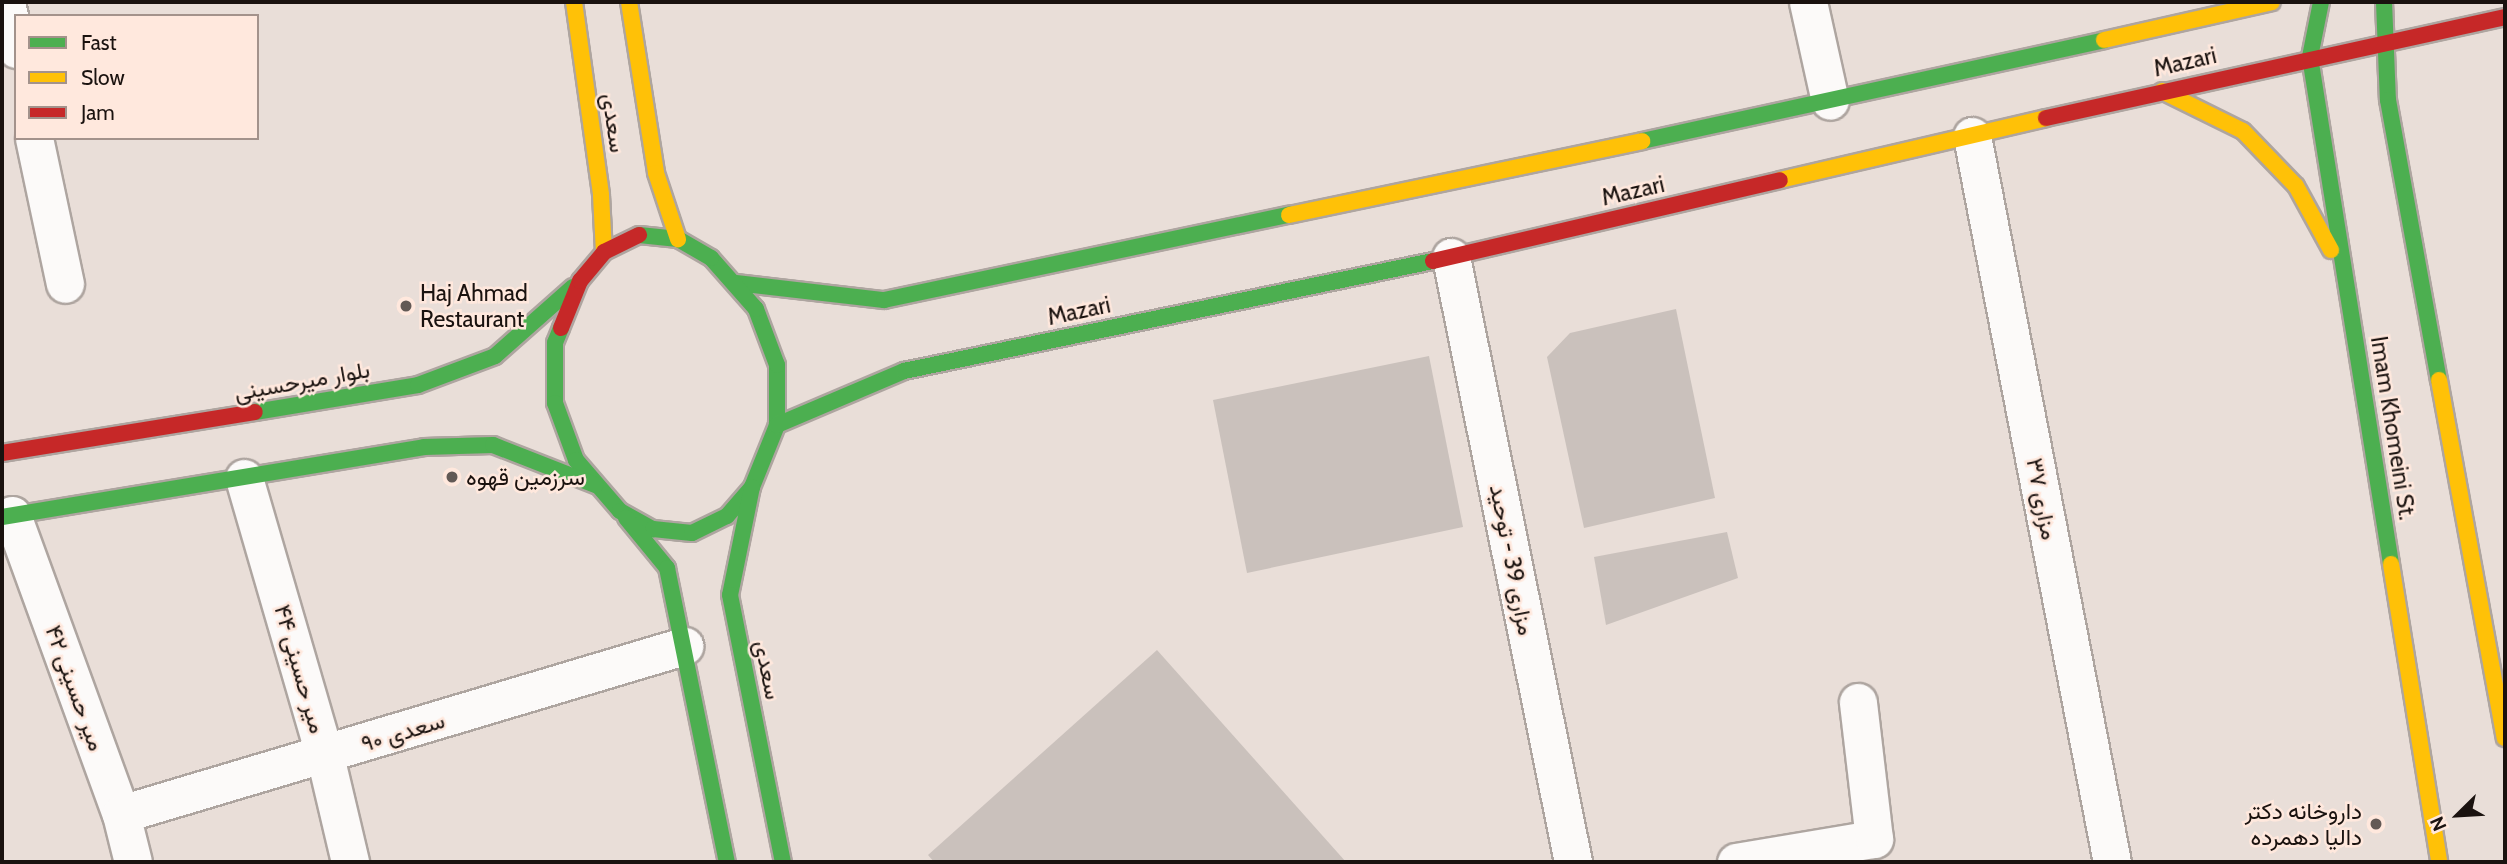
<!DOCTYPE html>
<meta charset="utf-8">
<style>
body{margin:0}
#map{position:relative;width:2507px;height:864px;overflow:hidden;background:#e9ded8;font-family:Cabin,Vazirmatn,sans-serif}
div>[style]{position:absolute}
.building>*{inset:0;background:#cac1bc}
.roads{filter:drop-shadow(2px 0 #aea5a0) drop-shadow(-2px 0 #aea5a0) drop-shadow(0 2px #aea5a0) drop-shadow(0 -2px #aea5a0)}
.street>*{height:37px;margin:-18.5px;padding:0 18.5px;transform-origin:18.5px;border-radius:18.5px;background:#fcfaf9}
.fast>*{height:16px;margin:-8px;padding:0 8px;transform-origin:8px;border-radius:8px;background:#4caf50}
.slow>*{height:16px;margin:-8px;padding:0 8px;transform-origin:8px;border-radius:8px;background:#ffc107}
.jam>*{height:16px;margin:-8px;padding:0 8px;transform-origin:8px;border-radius:8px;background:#c62828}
.dots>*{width:19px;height:19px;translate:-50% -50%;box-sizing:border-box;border:4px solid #ffe8dd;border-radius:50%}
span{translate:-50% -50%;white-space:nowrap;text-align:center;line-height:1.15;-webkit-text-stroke:5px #ffe8dd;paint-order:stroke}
.street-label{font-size:23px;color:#1a120f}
.poi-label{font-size:23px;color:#1a120f}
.left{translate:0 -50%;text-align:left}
.right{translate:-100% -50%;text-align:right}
.frame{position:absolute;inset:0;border:4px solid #1a120f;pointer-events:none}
.legend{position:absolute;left:14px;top:14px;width:245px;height:126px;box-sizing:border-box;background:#ffe8dd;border:2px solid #a3928b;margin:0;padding:9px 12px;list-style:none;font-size:21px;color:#1a120f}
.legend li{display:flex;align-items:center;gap:14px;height:35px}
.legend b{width:35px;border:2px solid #a3928b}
.north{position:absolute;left:2423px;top:780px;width:70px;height:70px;-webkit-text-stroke:5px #ffe8dd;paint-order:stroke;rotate:246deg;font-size:19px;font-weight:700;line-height:28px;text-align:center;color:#1a120f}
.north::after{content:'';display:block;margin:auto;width:24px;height:32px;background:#1a120f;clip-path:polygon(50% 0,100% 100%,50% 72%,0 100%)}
</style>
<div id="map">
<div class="building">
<i style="clip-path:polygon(1676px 309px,1715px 498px,1584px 528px,1547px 357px,1570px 333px)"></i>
<i style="clip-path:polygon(1429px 356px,1463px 527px,1247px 573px,1213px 400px)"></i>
<i style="clip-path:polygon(1727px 532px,1738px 578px,1606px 625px,1594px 557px)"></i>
<i style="clip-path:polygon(1157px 650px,1346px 862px,934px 862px,928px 855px)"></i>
</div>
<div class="roads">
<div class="street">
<i style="left:6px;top:2px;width:48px;rotate:78deg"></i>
<i style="left:1808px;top:2px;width:101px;rotate:77.5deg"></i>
<i style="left:1972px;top:136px;width:739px;rotate:79.09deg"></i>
<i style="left:34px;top:138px;width:149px;rotate:78deg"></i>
<i style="left:1451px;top:257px;width:617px;rotate:78.6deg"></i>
<i style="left:244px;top:478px;width:290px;rotate:73.8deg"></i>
<i style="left:325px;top:756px;width:109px;rotate:76.7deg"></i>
<i style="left:12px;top:515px;width:318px;rotate:70deg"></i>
<i style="left:121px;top:814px;width:49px;rotate:76deg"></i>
<i style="left:121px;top:814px;width:588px;rotate:-16.62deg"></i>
<i style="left:1736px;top:862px;width:140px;rotate:-9.5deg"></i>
<i style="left:1874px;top:839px;width:138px;rotate:-96.7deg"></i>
</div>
<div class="fast">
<i style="left:2321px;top:2px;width:56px;rotate:101.3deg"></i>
<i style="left:2310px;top:57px;width:513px;rotate:80.92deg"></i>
<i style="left:2384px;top:2px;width:98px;rotate:87.7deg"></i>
<i style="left:2388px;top:100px;width:285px;rotate:79.7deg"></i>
<i style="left:1642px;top:141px;width:473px;rotate:-12.3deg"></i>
<i style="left:736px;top:283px;width:149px;rotate:6.6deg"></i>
<i style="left:884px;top:300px;width:414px;rotate:-11.9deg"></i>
<i style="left:561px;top:328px;width:16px;rotate:112deg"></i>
<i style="left:555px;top:343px;width:60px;rotate:90deg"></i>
<i style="left:555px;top:403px;width:61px;rotate:69.8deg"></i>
<i style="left:576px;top:460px;width:67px;rotate:49.2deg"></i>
<i style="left:620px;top:511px;width:38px;rotate:29deg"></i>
<i style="left:653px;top:529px;width:39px;rotate:6deg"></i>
<i style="left:692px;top:533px;width:39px;rotate:-26deg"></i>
<i style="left:727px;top:516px;width:38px;rotate:-49deg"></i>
<i style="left:752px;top:487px;width:67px;rotate:-68deg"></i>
<i style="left:777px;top:425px;width:60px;rotate:-90deg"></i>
<i style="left:777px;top:365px;width:60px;rotate:-110.6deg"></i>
<i style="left:756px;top:309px;width:68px;rotate:-131.4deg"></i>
<i style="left:711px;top:258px;width:38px;rotate:-150deg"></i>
<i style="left:678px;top:239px;width:39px;rotate:-174deg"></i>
<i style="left:255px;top:412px;width:165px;rotate:-9.4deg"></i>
<i style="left:418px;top:385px;width:82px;rotate:-20.6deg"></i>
<i style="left:495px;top:356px;width:104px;rotate:-41.5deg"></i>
<i style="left:777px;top:425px;width:138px;rotate:-23deg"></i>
<i style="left:904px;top:371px;width:540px;rotate:-11.75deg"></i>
<i style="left:752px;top:487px;width:110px;rotate:101.5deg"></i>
<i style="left:730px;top:595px;width:272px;rotate:78.8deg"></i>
<i style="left:2px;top:517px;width:428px;rotate:-9.4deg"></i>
<i style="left:424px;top:447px;width:69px;rotate:-1.7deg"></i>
<i style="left:493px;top:445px;width:110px;rotate:21.4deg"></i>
<i style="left:626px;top:518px;width:65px;rotate:50.6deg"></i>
<i style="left:667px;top:568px;width:300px;rotate:78.5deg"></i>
</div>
<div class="slow">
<i style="left:574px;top:2px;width:195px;rotate:82deg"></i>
<i style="left:601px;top:195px;width:57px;rotate:87deg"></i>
<i style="left:629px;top:2px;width:173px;rotate:81deg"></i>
<i style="left:656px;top:173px;width:70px;rotate:71.6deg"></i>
<i style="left:2104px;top:40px;width:172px;rotate:-12.7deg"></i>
<i style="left:2162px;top:91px;width:90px;rotate:26.3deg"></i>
<i style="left:2243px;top:131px;width:76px;rotate:46.1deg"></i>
<i style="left:2296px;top:186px;width:73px;rotate:61.3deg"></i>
<i style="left:1780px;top:180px;width:273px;rotate:-13.1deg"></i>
<i style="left:1289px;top:215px;width:361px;rotate:-11.8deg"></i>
<i style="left:2439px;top:380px;width:364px;rotate:79.6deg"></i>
<i style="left:2391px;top:564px;width:302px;rotate:80.8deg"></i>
</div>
<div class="jam">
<i style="left:2046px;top:118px;width:470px;rotate:-12.4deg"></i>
<i style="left:1433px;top:261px;width:356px;rotate:-13.1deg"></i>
<i style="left:561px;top:328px;width:51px;rotate:-68deg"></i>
<i style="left:580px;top:281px;width:38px;rotate:-50deg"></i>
<i style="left:604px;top:252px;width:39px;rotate:-26deg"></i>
<i style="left:2px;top:453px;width:256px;rotate:-9.2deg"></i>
</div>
</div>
<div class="dots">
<i style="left:406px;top:306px;background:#625955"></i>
<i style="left:452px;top:477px;background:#625955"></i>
<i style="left:2376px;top:824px;background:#625955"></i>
</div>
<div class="street-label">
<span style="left:2185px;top:62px;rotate:-13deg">Mazari</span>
<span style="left:614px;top:123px;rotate:82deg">سعدی</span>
<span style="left:1633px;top:191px;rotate:-13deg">Mazari</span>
<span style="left:1079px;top:311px;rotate:-12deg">Mazari</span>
<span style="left:302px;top:381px;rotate:-10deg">بلوار میرحسینی</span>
<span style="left:2393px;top:428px;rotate:81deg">Imam Khomeini St.</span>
<span style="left:2042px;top:499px;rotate:79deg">مزاری ۳۷</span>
<span style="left:1512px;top:560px;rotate:79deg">مزاری 39 - توحید</span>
<span style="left:300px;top:669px;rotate:74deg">میر حسینی ۴۴</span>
<span style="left:768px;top:670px;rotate:79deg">سعدی</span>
<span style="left:75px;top:688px;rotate:70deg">میر حسینی ۴۲</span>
<span style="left:403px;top:732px;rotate:-17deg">سعدی ۹۰</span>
</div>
<div class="poi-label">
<span class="left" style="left:420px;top:306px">Haj Ahmad<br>Restaurant</span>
<span class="left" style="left:466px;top:477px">سرزمین قهوه</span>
<span class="right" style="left:2362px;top:824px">داروخانه دکتر<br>دالیا دهمرده</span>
</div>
<div class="frame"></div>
<ul class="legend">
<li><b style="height:9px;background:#4caf50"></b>Fast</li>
<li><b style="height:9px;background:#ffc107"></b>Slow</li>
<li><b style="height:9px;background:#c62828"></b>Jam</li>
</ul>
<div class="north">N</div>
</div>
